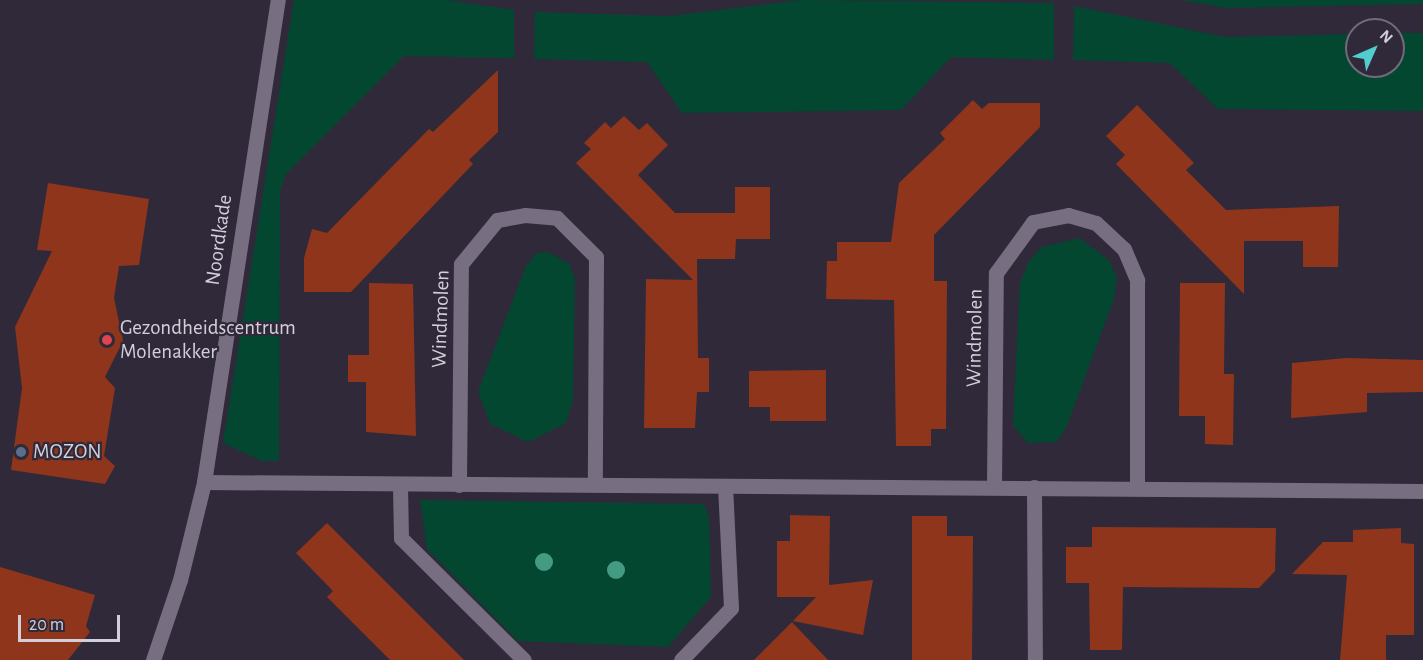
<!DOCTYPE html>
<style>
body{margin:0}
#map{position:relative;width:1423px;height:660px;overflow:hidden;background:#30293a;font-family:"Alegreya Sans",sans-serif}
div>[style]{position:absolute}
.green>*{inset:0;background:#034731}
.building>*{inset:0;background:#8f351b}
.minor>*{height:15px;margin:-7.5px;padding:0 7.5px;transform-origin:7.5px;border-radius:7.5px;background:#776e82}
.trees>*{width:18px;height:18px;margin:-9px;border-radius:50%;background:#459b82}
.dots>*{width:16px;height:16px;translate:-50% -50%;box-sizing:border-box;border:3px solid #30293a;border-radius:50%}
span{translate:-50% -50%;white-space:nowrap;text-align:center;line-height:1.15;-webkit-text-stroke:4.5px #30293a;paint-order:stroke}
.street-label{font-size:21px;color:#d3cfda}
.poi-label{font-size:21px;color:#d3cfda}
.left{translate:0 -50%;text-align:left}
.north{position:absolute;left:1345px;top:18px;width:60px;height:60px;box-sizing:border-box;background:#30293a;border:2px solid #716b7a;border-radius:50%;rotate:45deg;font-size:16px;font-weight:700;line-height:24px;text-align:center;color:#d3cfda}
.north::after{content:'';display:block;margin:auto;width:21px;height:27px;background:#52cdce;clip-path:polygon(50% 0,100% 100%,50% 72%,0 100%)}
.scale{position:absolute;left:18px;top:615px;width:102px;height:27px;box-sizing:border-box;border:3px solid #d3cfda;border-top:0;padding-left:8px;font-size:18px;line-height:21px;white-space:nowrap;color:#d3cfda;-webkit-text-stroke:4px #30293a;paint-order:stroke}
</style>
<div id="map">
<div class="green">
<i style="clip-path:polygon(294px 0,448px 0,514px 10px,514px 58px,404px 56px,286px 174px,280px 191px,279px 461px,262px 461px,223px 443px)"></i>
<i style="clip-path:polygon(801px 0,1054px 3px,1054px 60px,951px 57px,901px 110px,682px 113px,647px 62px,534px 59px,535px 12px,670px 16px)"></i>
<i style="clip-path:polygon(1180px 0,1423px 0,1423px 4px,1227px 8px)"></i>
<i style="clip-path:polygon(1074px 6px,1225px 37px,1357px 34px,1357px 66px,1393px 66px,1393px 33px,1423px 33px,1423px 111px,1218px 109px,1170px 63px,1073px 60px)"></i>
<i style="clip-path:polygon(1079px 238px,1109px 260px,1117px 278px,1114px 299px,1066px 428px,1056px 442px,1028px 443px,1013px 425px,1020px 283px,1029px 261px,1042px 247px)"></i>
<i style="clip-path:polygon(547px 252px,570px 264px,575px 280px,573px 400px,566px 423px,528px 442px,490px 424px,478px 391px,526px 266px,537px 253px)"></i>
<i style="clip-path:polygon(420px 500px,704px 504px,709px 517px,711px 597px,668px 647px,518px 641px,427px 549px)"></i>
</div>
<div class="building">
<i style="clip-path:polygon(498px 70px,498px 132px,469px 160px,473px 164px,351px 292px,304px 292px,304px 258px,312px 229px,327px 233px,429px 129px,433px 132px)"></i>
<i style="clip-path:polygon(973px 100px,982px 109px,989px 103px,1040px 103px,1040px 127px,934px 235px,934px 281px,947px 281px,946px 429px,931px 429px,931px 446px,896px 446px,894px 300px,826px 299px,827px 261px,837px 261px,837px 242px,891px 242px,899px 183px,945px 139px,940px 133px)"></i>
<i style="clip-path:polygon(1137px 105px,1194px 163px,1186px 170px,1226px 210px,1339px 206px,1338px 267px,1303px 267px,1303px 241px,1244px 241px,1244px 294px,1116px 164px,1125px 155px,1106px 136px)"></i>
<i style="clip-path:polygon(624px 116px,639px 130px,647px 123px,668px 145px,638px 175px,675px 213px,735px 213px,735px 187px,770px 187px,770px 239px,736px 239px,735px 259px,697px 259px,698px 358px,709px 358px,709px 392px,697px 392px,695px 428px,644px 428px,646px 279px,693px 280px,576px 163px,591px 149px,584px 143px,605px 122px,611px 128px)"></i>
<i style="clip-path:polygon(48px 183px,149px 199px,139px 265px,119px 266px,114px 298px,123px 341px,105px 377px,115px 388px,104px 456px,115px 466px,105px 484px,11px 470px,22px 388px,15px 327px,52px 251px,37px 250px)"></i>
<i style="clip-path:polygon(369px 283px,413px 284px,416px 436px,366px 432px,366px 382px,348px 382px,348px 355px,369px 355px)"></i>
<i style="clip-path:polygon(1180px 283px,1225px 283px,1224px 374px,1234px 374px,1233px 445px,1205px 444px,1205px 416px,1179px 416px)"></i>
<i style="clip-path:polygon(1346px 358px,1423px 360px,1423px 392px,1367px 393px,1367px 412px,1291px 418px,1292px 363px)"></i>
<i style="clip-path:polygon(826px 370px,826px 421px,770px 421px,770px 407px,749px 407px,749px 371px)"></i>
<i style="clip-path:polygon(790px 515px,830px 516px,829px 585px,873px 580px,863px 635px,793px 621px,816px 597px,777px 597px,777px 541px,790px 541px)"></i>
<i style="clip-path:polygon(912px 516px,947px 516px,947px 536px,973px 536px,972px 660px,912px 660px)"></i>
<i style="clip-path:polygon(327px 523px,464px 660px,390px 660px,327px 597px,333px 591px,296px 553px)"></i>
<i style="clip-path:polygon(1092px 527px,1276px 528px,1275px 571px,1259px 588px,1123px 587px,1122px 650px,1090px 650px,1089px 583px,1066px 583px,1066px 547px,1092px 547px)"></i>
<i style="clip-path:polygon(1401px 528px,1401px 543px,1414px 544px,1414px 635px,1386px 635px,1386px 660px,1340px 660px,1347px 575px,1292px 574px,1323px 542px,1353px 542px,1353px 530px)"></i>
<i style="clip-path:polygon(0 567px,95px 595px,86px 626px,90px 632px,68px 660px,0 660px)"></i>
<i style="clip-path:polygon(792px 622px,828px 660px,754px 660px)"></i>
</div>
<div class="minor">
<i style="left:204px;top:482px;width:1219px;rotate:0.42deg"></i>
<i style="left:459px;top:485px;width:221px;rotate:-89.5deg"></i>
<i style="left:461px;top:264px;width:57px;rotate:-50.7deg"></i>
<i style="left:497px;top:220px;width:28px;rotate:-10deg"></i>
<i style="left:525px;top:215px;width:32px;rotate:5deg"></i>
<i style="left:557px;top:218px;width:55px;rotate:45deg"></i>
<i style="left:596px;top:257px;width:226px;rotate:90.3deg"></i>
<i style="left:400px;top:486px;width:52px;rotate:88.9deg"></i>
<i style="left:401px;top:538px;width:173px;rotate:44.8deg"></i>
<i style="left:994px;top:486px;width:213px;rotate:-89.5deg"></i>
<i style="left:996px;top:273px;width:63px;rotate:-54deg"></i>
<i style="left:1033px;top:222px;width:36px;rotate:-11deg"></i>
<i style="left:1068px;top:215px;width:29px;rotate:16deg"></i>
<i style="left:1096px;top:223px;width:38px;rotate:43deg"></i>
<i style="left:1124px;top:249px;width:34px;rotate:67deg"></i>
<i style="left:1137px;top:280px;width:206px;rotate:90deg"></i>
<i style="left:1034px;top:487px;width:173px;rotate:89.7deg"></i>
<i style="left:153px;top:660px;width:84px;rotate:-71.4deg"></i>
<i style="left:180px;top:580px;width:101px;rotate:-76.2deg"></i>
<i style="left:204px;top:482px;width:488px;rotate:-81.3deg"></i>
<i style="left:681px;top:660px;width:72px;rotate:-46.1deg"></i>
<i style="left:731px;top:608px;width:121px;rotate:-92.8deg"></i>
</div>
<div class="trees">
<i style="left:544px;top:562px"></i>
<i style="left:616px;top:570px"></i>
</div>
<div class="dots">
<i style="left:107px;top:340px;background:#e0444e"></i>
<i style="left:21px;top:452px;background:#5c6f8a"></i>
</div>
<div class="street-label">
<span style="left:219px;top:240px;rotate:-82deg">Noordkade</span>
<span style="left:441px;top:319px;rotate:-88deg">Windmolen</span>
<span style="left:975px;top:338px;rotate:-89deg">Windmolen</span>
</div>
<div class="poi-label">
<span class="left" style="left:120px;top:340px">Gezondheidscentrum<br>Molenakker</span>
<span class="left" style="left:33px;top:452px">MOZON</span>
</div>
<div class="north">N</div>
<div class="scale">20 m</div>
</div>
